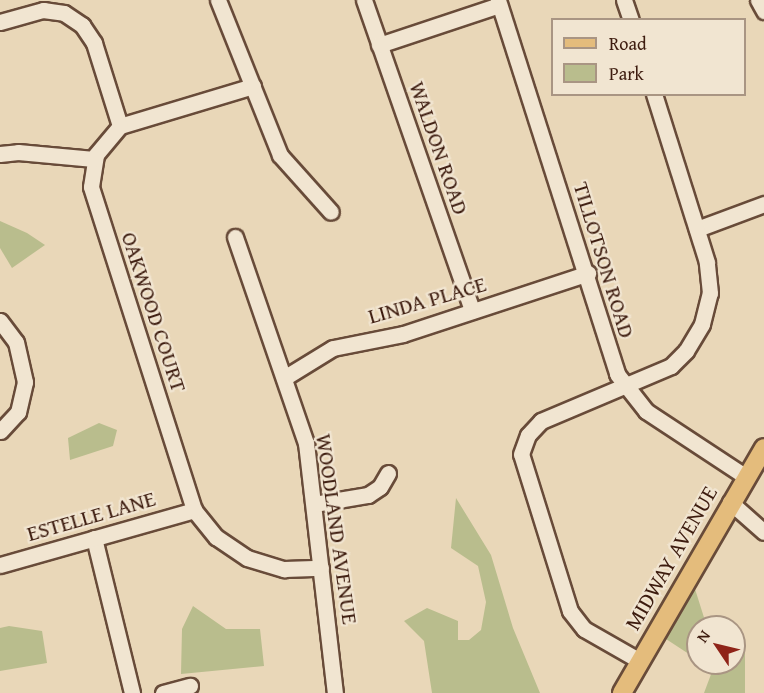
<!DOCTYPE html>
<style>
body{margin:0}
#map{position:relative;width:764px;height:693px;overflow:hidden;background:#e9d7b8;font-family:"Gentium Book Plus",serif}
div>[style]{position:absolute}
.green>*{inset:0;background:#b9bd8d}
.roads{filter:drop-shadow(2px 0 #684b39) drop-shadow(-2px 0 #684b39) drop-shadow(0 2px #684b39) drop-shadow(0 -2px #684b39)}
.minor>*{height:15px;margin:-7.5px;padding:0 7.5px;transform-origin:7.5px;border-radius:7.5px;background:#f1e5d1}
.major>*{height:18px;margin:-9px;padding:0 9px;transform-origin:9px;border-radius:9px;background:#e4bc7c}
span{translate:-50% -50%;white-space:nowrap;text-align:center;line-height:1.15;-webkit-text-stroke:4.5px #f1e5d1;paint-order:stroke}
.street-label{font-size:22px;color:#3d1c0f}
.legend{position:absolute;left:551px;top:18px;width:195px;height:78px;box-sizing:border-box;background:#f1e5d1;border:2px solid #a99583;margin:0;padding:8px 10px;list-style:none;font-size:18px;color:#3d1c0f}
.legend li{display:flex;align-items:center;gap:12px;height:30px}
.legend b{width:30px;border:2px solid #a99583}
.north{position:absolute;left:686px;top:615px;width:60px;height:60px;box-sizing:border-box;background:#f1e5d1;border:2px solid #a99583;border-radius:50%;rotate:305deg;font-size:16px;font-weight:700;line-height:24px;text-align:center;color:#3d1c0f}
.north::after{content:'';display:block;margin:auto;width:21px;height:27px;background:#8f2418;clip-path:polygon(50% 0,100% 100%,50% 72%,0 100%)}
</style>
<div id="map">
<div class="green">
<i style="clip-path:polygon(0 221px,27px 233px,45px 245px,12px 268px,0 248px)"></i>
<i style="clip-path:polygon(99px 423px,117px 430px,113px 446px,70px 460px,68px 438px)"></i>
<i style="clip-path:polygon(456px 498px,491px 555px,513px 628px,540px 693px,432px 693px,424px 641px,404px 621px,427px 608px,458px 621px,458px 640px,469px 640px,481px 630px,486px 602px,478px 566px,451px 548px)"></i>
<i style="clip-path:polygon(695px 589px,707px 627px,698px 627px,698px 660px,666px 639px)"></i>
<i style="clip-path:polygon(193px 606px,226px 629px,260px 629px,264px 666px,181px 674px,182px 629px)"></i>
<i style="clip-path:polygon(9px 626px,42px 631px,47px 663px,0 671px,0 628px)"></i>
<i style="clip-path:polygon(734px 642px,745px 643px,745px 693px,704px 693px,713px 669px,703px 663px,734px 663px)"></i>
</div>
<div class="roads">
<div class="minor">
<i style="left:218px;top:0;width:167px;rotate:68.2deg"></i>
<i style="left:280px;top:155px;width:76px;rotate:48.2deg"></i>
<i style="left:364px;top:0;width:329px;rotate:70.8deg"></i>
<i style="left:498px;top:0;width:392px;rotate:72.3deg"></i>
<i style="left:617px;top:374px;width:47px;rotate:51.9deg"></i>
<i style="left:646px;top:411px;width:120px;rotate:33.4deg"></i>
<i style="left:624px;top:0;width:21px;rotate:71deg"></i>
<i style="left:758px;top:0;width:13px;rotate:61deg"></i>
<i style="left:0;top:22px;width:45px;rotate:-15.6deg"></i>
<i style="left:43px;top:10px;width:21px;rotate:8deg"></i>
<i style="left:64px;top:13px;width:22px;rotate:34deg"></i>
<i style="left:82px;top:25px;width:22px;rotate:56deg"></i>
<i style="left:94px;top:43px;width:87px;rotate:72.6deg"></i>
<i style="left:379px;top:45px;width:126px;rotate:-18.4deg"></i>
<i style="left:253px;top:86px;width:139px;rotate:163.3deg"></i>
<i style="left:120px;top:126px;width:38px;rotate:130deg"></i>
<i style="left:96px;top:155px;width:32px;rotate:99deg"></i>
<i style="left:91px;top:187px;width:339px;rotate:72.3deg"></i>
<i style="left:194px;top:510px;width:35px;rotate:51deg"></i>
<i style="left:216px;top:537px;width:37px;rotate:34deg"></i>
<i style="left:247px;top:558px;width:39px;rotate:17deg"></i>
<i style="left:284px;top:569px;width:37px;rotate:-2deg"></i>
<i style="left:0;top:154px;width:18px;rotate:-6deg"></i>
<i style="left:18px;top:152px;width:76px;rotate:5.3deg"></i>
<i style="left:697px;top:229px;width:72px;rotate:-20.5deg"></i>
<i style="left:235px;top:237px;width:218px;rotate:71deg"></i>
<i style="left:306px;top:443px;width:252px;rotate:83.4deg"></i>
<i style="left:0;top:321px;width:26px;rotate:53deg"></i>
<i style="left:16px;top:342px;width:41px;rotate:77.3deg"></i>
<i style="left:25px;top:382px;width:31px;rotate:103deg"></i>
<i style="left:18px;top:412px;width:26px;rotate:133deg"></i>
<i style="left:284px;top:378px;width:57px;rotate:-31.5deg"></i>
<i style="left:333px;top:348px;width:71px;rotate:-11.3deg"></i>
<i style="left:403px;top:334px;width:195px;rotate:-18.2deg"></i>
<i style="left:730px;top:502px;width:45px;rotate:41.4deg"></i>
<i style="left:314px;top:504px;width:55px;rotate:-9.5deg"></i>
<i style="left:368px;top:495px;width:14px;rotate:-34deg"></i>
<i style="left:380px;top:487px;width:16px;rotate:-60deg"></i>
<i style="left:94px;top:538px;width:160px;rotate:76.2deg"></i>
<i style="left:0;top:565px;width:202px;rotate:-15.8deg"></i>
<i style="left:640px;top:661px;width:64px;rotate:-150.3deg"></i>
<i style="left:584px;top:629px;width:23px;rotate:-128deg"></i>
<i style="left:570px;top:611px;width:164px;rotate:-107.3deg"></i>
<i style="left:521px;top:454px;width:20px;rotate:-70deg"></i>
<i style="left:528px;top:435px;width:19px;rotate:-47deg"></i>
<i style="left:541px;top:421px;width:141px;rotate:-22.9deg"></i>
<i style="left:671px;top:366px;width:21px;rotate:-45deg"></i>
<i style="left:686px;top:351px;width:31px;rotate:-59deg"></i>
<i style="left:702px;top:324px;width:32px;rotate:-76deg"></i>
<i style="left:710px;top:293px;width:31px;rotate:-96deg"></i>
<i style="left:707px;top:262px;width:176px;rotate:-107.5deg"></i>
<i style="left:163px;top:693px;width:28px;rotate:-15deg"></i>
</div>
<div class="major">
<i style="left:622px;top:693px;width:283px;rotate:-59.9deg"></i>
</div>
</div>
<div class="street-label">
<span style="left:439px;top:148px;rotate:71deg">WALDON ROAD</span>
<span style="left:604px;top:260px;rotate:73deg">TILLOTSON ROAD</span>
<span style="left:427px;top:300px;rotate:-16deg">LINDA PLACE</span>
<span style="left:154px;top:312px;rotate:72deg">OAKWOOD COURT</span>
<span style="left:91px;top:516px;rotate:-16deg">ESTELLE LANE</span>
<span style="left:337px;top:529px;rotate:82deg">WOODLAND AVENUE</span>
<span style="left:671px;top:558px;rotate:-60deg">MIDWAY AVENUE</span>
</div>
<ul class="legend">
<li><b style="height:8px;background:#e4bc7c"></b>Road</li>
<li><b style="height:16px;background:#b9bd8d"></b>Park</li>
</ul>
<div class="north">N</div>
</div>
